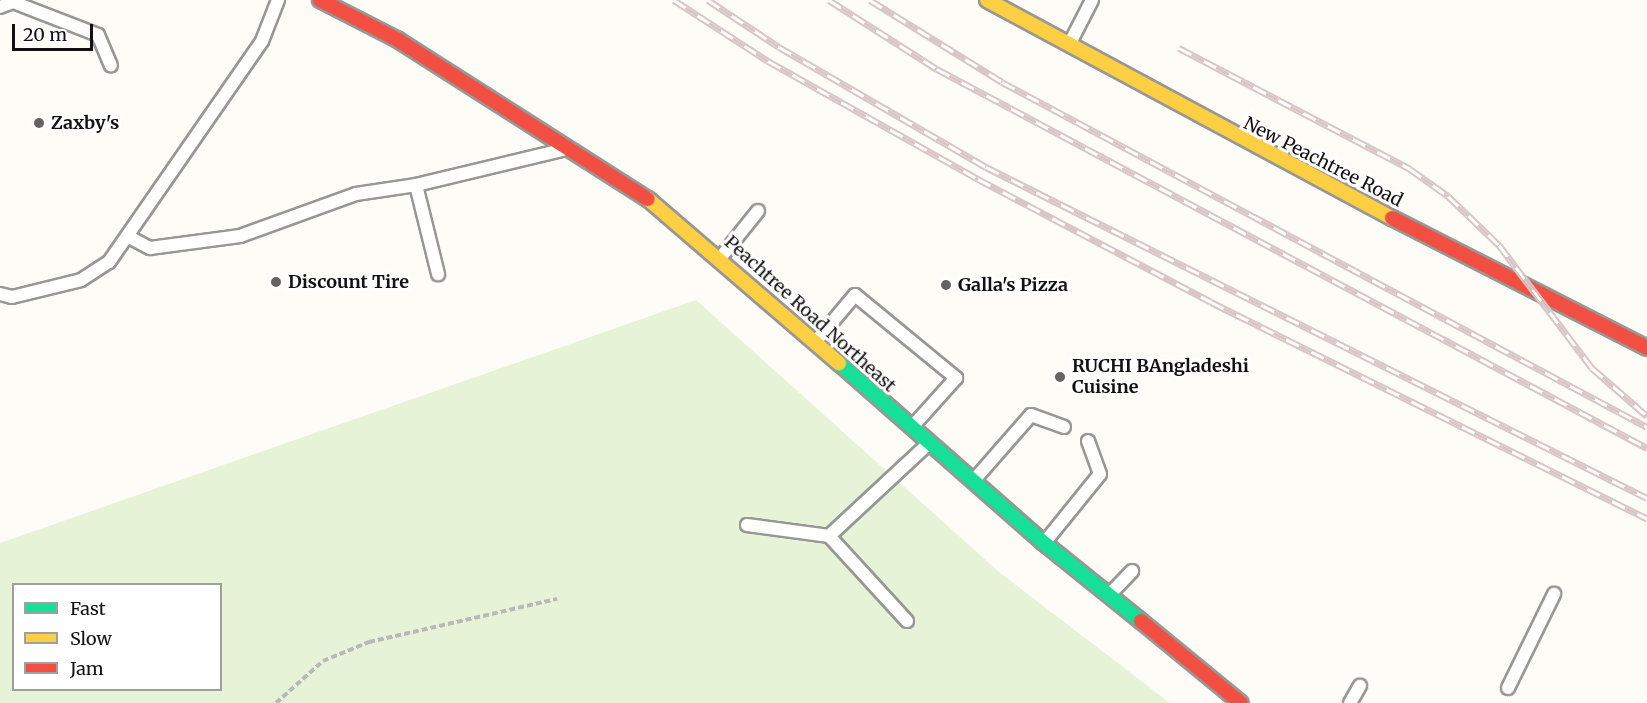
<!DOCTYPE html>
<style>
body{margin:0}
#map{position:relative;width:1647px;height:703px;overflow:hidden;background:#fdfcf7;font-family:Merriweather,serif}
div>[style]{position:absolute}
.green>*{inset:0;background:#e7f3d7}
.path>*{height:4px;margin-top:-2px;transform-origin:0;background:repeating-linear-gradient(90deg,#b9b9b8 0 6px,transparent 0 9px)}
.roads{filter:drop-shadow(2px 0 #979795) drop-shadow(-2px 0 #979795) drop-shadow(0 2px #979795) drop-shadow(0 -2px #979795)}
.lane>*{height:12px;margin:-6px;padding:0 6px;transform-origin:6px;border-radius:6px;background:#fffffe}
.fast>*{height:14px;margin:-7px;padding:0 7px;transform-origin:7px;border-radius:7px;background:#16e098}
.slow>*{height:14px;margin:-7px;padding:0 7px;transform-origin:7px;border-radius:7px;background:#ffcf43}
.jam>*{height:14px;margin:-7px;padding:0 7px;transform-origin:7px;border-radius:7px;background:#f24e42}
.rail>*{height:7px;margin-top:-3.5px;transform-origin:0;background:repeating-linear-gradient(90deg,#fff 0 14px,#d9c6c7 0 28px);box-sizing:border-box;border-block:2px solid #d9c6c7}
.dots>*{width:16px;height:16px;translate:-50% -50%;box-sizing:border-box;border:3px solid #fff;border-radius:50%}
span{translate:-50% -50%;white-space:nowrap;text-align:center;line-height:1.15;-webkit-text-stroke:6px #fff;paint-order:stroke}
.poi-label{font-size:18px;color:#111;font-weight:700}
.left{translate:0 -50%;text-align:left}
.street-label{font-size:18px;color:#111}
.legend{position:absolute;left:12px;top:583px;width:210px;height:108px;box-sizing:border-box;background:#fff;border:2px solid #a0a0a0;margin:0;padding:8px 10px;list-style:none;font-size:18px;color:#111}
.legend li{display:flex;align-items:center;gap:12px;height:30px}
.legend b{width:30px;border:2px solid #a0a0a0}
.scale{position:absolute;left:12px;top:24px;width:81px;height:27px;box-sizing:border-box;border:3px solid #111;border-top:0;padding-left:8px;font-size:18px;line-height:21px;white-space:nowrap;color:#111;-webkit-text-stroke:4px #fff;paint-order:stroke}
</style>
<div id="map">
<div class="green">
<i style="clip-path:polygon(evenodd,696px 300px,999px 572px,1170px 703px,0 703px,0 543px,696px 300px,14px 584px,220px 584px,220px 690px,14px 690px,14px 584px)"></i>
</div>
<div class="path">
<i style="left:276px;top:703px;width:63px;rotate:-41.8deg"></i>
<i style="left:323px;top:661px;width:50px;rotate:-22.4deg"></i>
<i style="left:369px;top:642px;width:193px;rotate:-12.9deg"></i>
</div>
<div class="roads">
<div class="lane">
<i style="left:0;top:7px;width:14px;rotate:-21deg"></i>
<i style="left:13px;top:2px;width:91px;rotate:21.2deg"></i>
<i style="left:98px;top:35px;width:33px;rotate:67deg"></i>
<i style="left:1070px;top:43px;width:48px;rotate:-62.9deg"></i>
<i style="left:416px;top:185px;width:92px;rotate:76.1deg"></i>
<i style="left:129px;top:237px;width:24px;rotate:28deg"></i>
<i style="left:150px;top:248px;width:91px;rotate:-7.6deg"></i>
<i style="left:240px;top:236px;width:123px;rotate:-19.9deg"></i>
<i style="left:356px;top:194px;width:61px;rotate:-8.5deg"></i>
<i style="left:416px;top:185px;width:150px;rotate:-13.5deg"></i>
<i style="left:721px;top:257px;width:59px;rotate:-51.2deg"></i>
<i style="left:0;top:294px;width:12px;rotate:14deg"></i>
<i style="left:12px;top:297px;width:71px;rotate:-13.8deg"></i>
<i style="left:81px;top:280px;width:33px;rotate:-33deg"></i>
<i style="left:109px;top:262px;width:269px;rotate:-55.3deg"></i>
<i style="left:262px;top:41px;width:44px;rotate:-68.7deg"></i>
<i style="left:817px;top:340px;width:59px;rotate:-49.8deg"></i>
<i style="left:855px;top:295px;width:131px;rotate:39.4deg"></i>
<i style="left:956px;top:378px;width:66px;rotate:131.9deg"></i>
<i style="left:975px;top:479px;width:85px;rotate:-48.8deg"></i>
<i style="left:1031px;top:415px;width:35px;rotate:20deg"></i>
<i style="left:747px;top:525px;width:83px;rotate:7.6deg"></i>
<i style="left:1045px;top:542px;width:87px;rotate:-51deg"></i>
<i style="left:1100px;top:474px;width:35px;rotate:-110deg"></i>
<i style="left:1110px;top:594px;width:32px;rotate:-46deg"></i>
<i style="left:907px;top:621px;width:115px;rotate:-132.5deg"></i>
<i style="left:829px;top:536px;width:137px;rotate:-42.9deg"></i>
<i style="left:1508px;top:688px;width:105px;rotate:-63.9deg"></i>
<i style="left:1350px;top:703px;width:20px;rotate:-60deg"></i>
</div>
<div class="fast">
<i style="left:839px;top:363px;width:273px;rotate:41.3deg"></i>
<i style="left:1044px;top:543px;width:124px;rotate:38.8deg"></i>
</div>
<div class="slow">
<i style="left:987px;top:0;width:460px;rotate:28.3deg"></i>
<i style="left:648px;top:199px;width:252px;rotate:40.7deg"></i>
</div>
<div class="jam">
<i style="left:320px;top:0;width:88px;rotate:27.1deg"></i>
<i style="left:398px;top:40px;width:296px;rotate:32.5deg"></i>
<i style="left:1392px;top:218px;width:286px;rotate:27deg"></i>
<i style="left:1141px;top:621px;width:129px;rotate:39.4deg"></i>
</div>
</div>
<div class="rail">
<i style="left:674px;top:0;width:112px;rotate:33deg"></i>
<i style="left:768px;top:61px;width:241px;rotate:29.3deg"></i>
<i style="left:978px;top:179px;width:263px;rotate:27.8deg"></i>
<i style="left:1211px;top:302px;width:487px;rotate:26.4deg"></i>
<i style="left:708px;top:0;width:85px;rotate:33.5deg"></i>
<i style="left:779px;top:47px;width:239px;rotate:30.1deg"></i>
<i style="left:986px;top:167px;width:739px;rotate:26.6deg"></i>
<i style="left:829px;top:0;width:128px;rotate:32.6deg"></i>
<i style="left:937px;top:69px;width:805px;rotate:28.09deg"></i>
<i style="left:870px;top:0;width:155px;rotate:31.8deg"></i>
<i style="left:1002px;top:82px;width:731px;rotate:28.14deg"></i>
<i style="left:1179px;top:48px;width:261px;rotate:27.6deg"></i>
<i style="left:1410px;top:169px;width:47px;rotate:35.4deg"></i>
<i style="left:1448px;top:196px;width:71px;rotate:43.9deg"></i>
<i style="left:1499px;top:245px;width:154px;rotate:52.9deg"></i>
<i style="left:1592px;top:368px;width:73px;rotate:41.1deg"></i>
</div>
<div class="dots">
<i style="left:39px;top:123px;background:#646362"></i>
<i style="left:276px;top:282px;background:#646362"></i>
<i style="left:946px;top:285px;background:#646362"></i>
<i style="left:1060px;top:377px;background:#646362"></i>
</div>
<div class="poi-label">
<span class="left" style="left:51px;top:123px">Zaxby's</span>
<span class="left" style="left:288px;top:282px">Discount Tire</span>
<span class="left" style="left:958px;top:285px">Galla's Pizza</span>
<span class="left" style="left:1072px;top:377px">RUCHI BAngladeshi<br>Cuisine</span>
</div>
<div class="street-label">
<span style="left:1323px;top:162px;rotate:27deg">New Peachtree Road</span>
<span style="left:810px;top:314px;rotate:42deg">Peachtree Road Northeast</span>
</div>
<ul class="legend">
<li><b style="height:8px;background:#16e098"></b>Fast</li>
<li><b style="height:8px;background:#ffcf43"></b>Slow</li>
<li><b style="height:8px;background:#f24e42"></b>Jam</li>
</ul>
<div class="scale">20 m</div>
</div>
